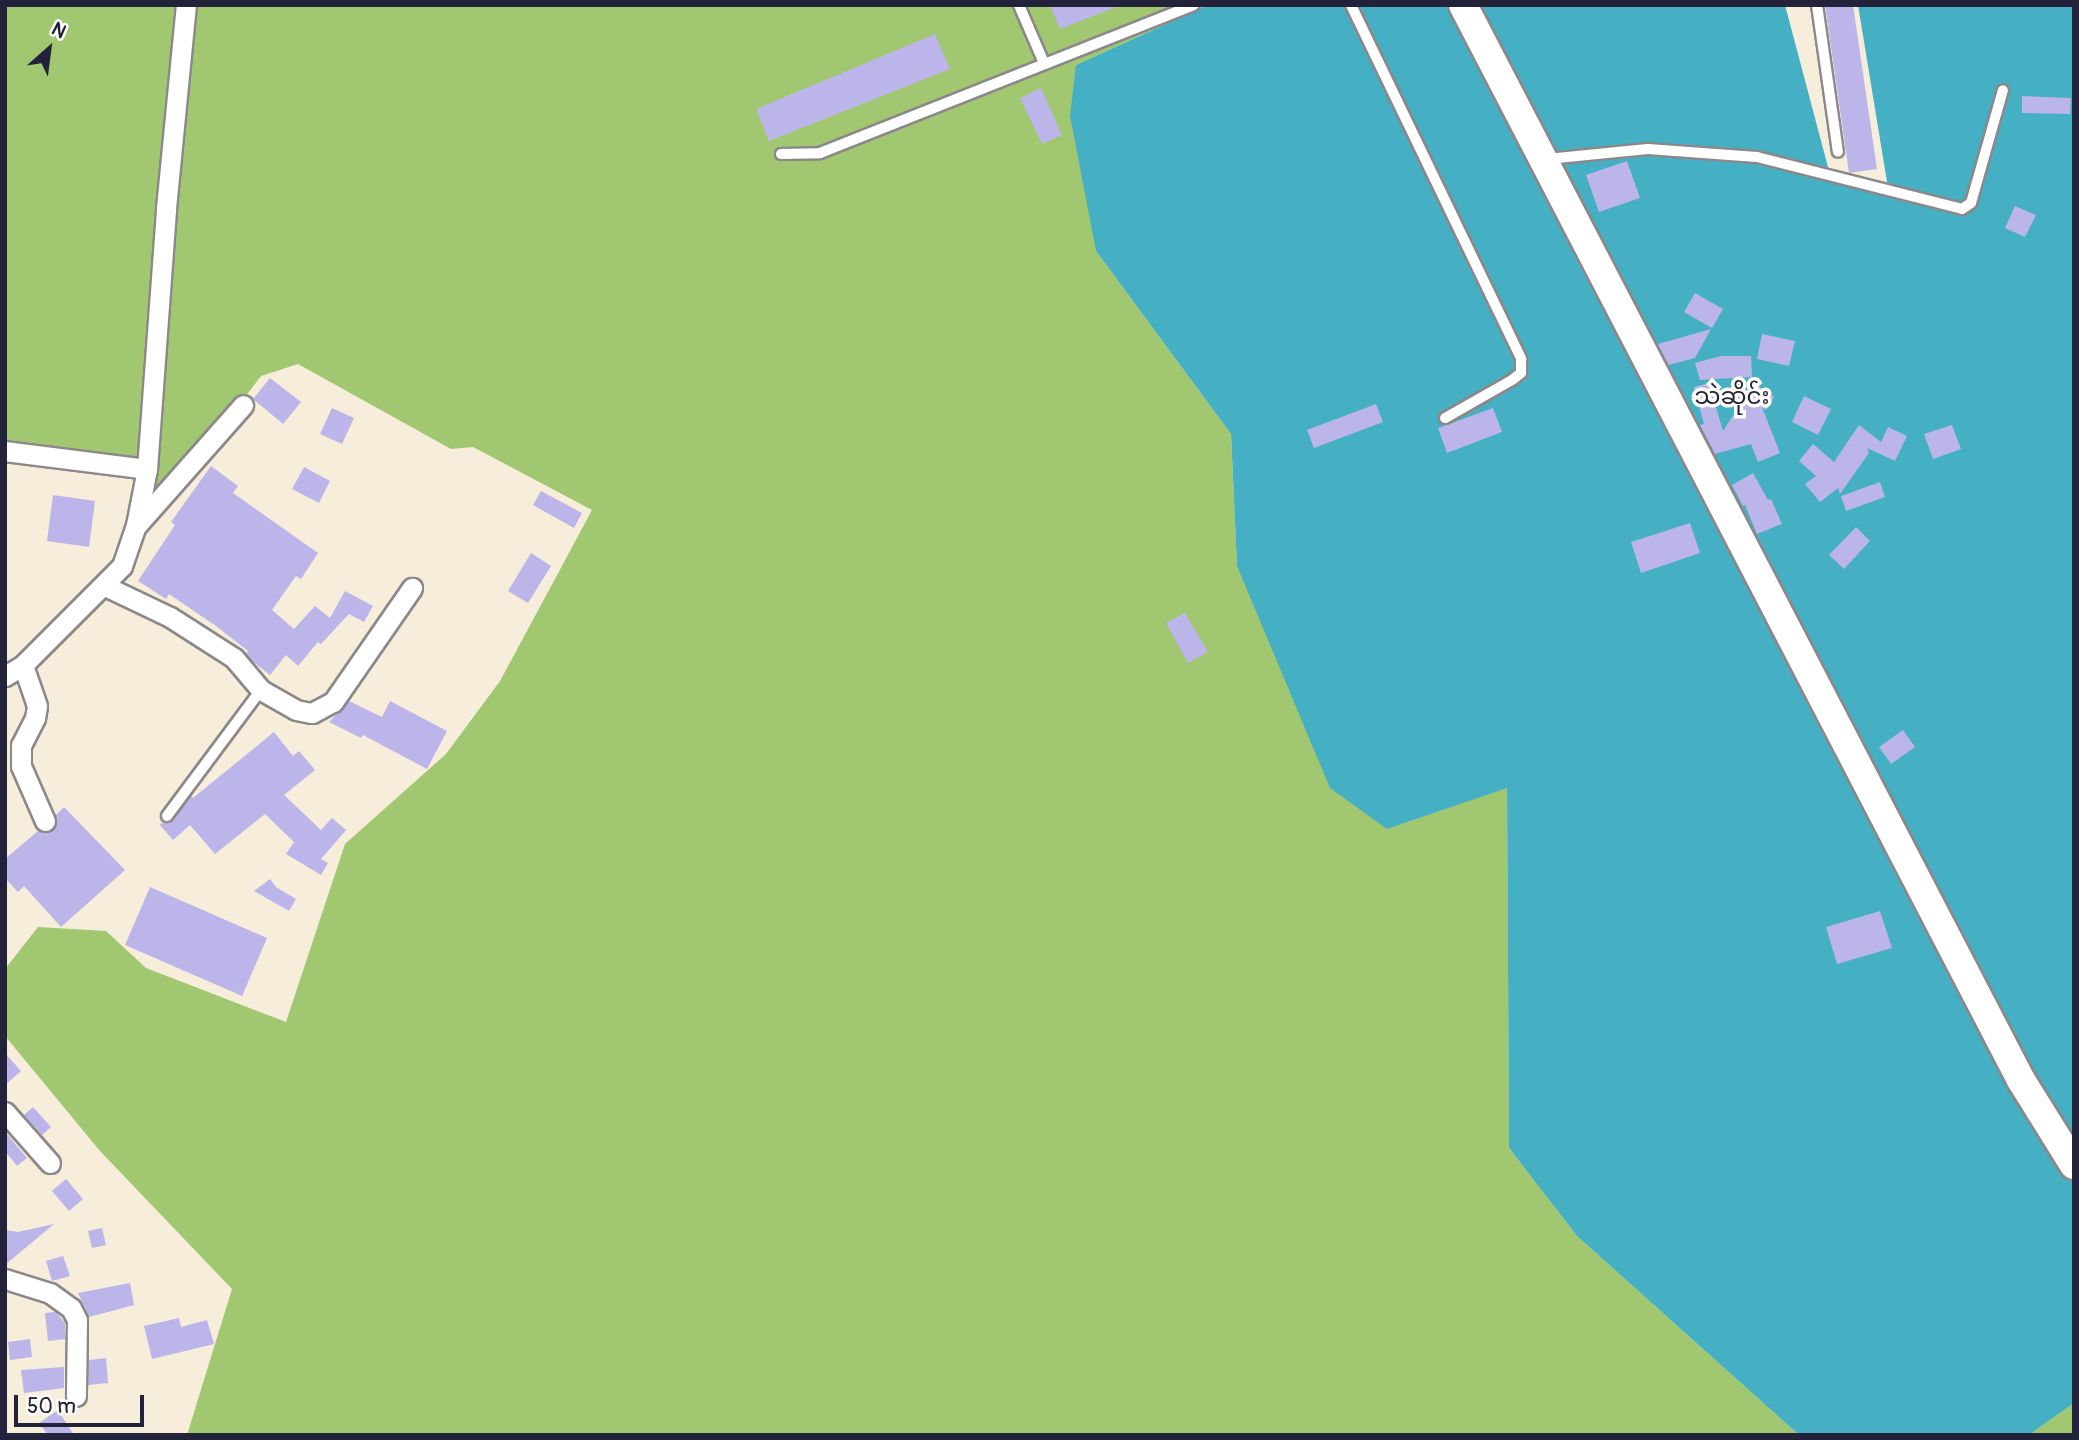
<!DOCTYPE html>
<meta charset="utf-8">
<style>
body{margin:0}
#map{position:relative;width:2079px;height:1440px;overflow:hidden;background:#f6edda;font-family:Pangolin,"Noto Sans Myanmar",sans-serif}
div>[style]{position:absolute}
.green>*{inset:0;background:#a2c771}
.water>*{inset:0;background:#45afc4}
.building>*{inset:0;background:#bcb5e9}
.roads{filter:drop-shadow(2px 0 #8c888a) drop-shadow(-2px 0 #8c888a) drop-shadow(0 2px #8c888a) drop-shadow(0 -2px #8c888a)}
.lane>*{height:10px;margin:-5px;padding:0 5px;transform-origin:5px;border-radius:5px;background:#fff}
.street>*{height:19px;margin:-9.5px;padding:0 9.5px;transform-origin:9.5px;border-radius:9.5px;background:#fff}
.secondary>*{height:28px;margin:-14px;padding:0 14px;transform-origin:14px;border-radius:14px;background:#fff}
span{translate:-50% -50%;white-space:nowrap;text-align:center;line-height:1.15;-webkit-text-stroke:7px #fdfcf7;paint-order:stroke}
.quarter-label{font-size:23px;color:#22223b}
.frame{position:absolute;inset:0;border:7px solid #22223b;pointer-events:none}
.north{position:absolute;left:14px;top:14px;width:70px;height:70px;-webkit-text-stroke:5px #fdfcf7;paint-order:stroke;rotate:28deg;font-size:19px;font-weight:700;line-height:28px;text-align:center;color:#22223b}
.north::after{content:'';display:block;margin:auto;width:24px;height:32px;background:#22223b;clip-path:polygon(50% 0,100% 100%,50% 72%,0 100%)}
.scale{position:absolute;left:14px;top:1395px;width:130px;height:32px;box-sizing:border-box;border:4px solid #22223b;border-top:0;padding-left:9px;font-size:21px;line-height:24px;white-space:nowrap;color:#22223b;-webkit-text-stroke:5px #fdfcf7;paint-order:stroke}
</style>
<div id="map">
<div class="green">
<i style="clip-path:polygon(5px 5px,1208px 5px,1076px 65px,1096px 251px,1231px 434px,1237px 566px,1387px 829px,1507px 787px,1509px 1148px,1577px 1236px,1799px 1435px,187px 1435px,232px 1289px,100px 1151px,5px 1036px,5px 969px,38px 927px,106px 931px,146px 968px,286px 1022px,345px 844px,446px 754px,500px 681px,592px 510px,473px 447px,451px 449px,298px 364px,261px 376px,168px 498px,152px 495px,122px 464px,5px 442px)"></i>
<i style="clip-path:polygon(2074px 1403px,2074px 1435px,2029px 1435px)"></i>
</div>
<div class="water">
<i style="clip-path:polygon(1208px 5px,1785px 5px,1829px 171px,1888px 188px,1858px 5px,2074px 5px,2074px 1403px,2029px 1435px,1799px 1435px,1577px 1236px,1509px 1148px,1507px 788px,1387px 829px,1330px 788px,1237px 566px,1231px 434px,1096px 251px,1070px 116px,1076px 65px)"></i>
</div>
<div class="building">
<i style="clip-path:polygon(1050px 5px,1119px 5px,1119px 6px,1060px 29px)"></i>
<i style="clip-path:polygon(1825px 5px,1853px 5px,1877px 169px,1849px 173px)"></i>
<i style="clip-path:polygon(935px 34px,950px 69px,769px 141px,756px 109px)"></i>
<i style="clip-path:polygon(1041px 88px,1062px 135px,1042px 144px,1020px 98px)"></i>
<i style="clip-path:polygon(2022px 96px,2071px 98px,2070px 114px,2022px 113px)"></i>
<i style="clip-path:polygon(1627px 161px,1640px 198px,1599px 212px,1586px 175px)"></i>
<i style="clip-path:polygon(2015px 206px,2036px 215px,2025px 237px,2005px 228px)"></i>
<i style="clip-path:polygon(1695px 293px,1723px 309px,1712px 328px,1684px 312px)"></i>
<i style="clip-path:polygon(1711px 329px,1695px 358px,1668px 365px,1658px 344px)"></i>
<i style="clip-path:polygon(1762px 334px,1795px 341px,1789px 366px,1757px 359px)"></i>
<i style="clip-path:polygon(1721px 356px,1751px 356px,1752px 377px,1700px 380px,1695px 363px)"></i>
<i style="clip-path:polygon(270px 378px,301px 402px,283px 424px,253px 399px)"></i>
<i style="clip-path:polygon(1709px 383px,1723px 431px,1754px 383px,1774px 397px,1766px 410px,1762px 407px,1780px 453px,1758px 462px,1751px 444px,1715px 454px,1700px 425px,1704px 424px,1694px 387px)"></i>
<i style="clip-path:polygon(1804px 396px,1831px 409px,1818px 435px,1792px 422px)"></i>
<i style="clip-path:polygon(1376px 404px,1383px 422px,1314px 448px,1307px 430px)"></i>
<i style="clip-path:polygon(332px 408px,354px 418px,342px 444px,320px 434px)"></i>
<i style="clip-path:polygon(1493px 408px,1502px 432px,1447px 453px,1438px 428px)"></i>
<i style="clip-path:polygon(1859px 425px,1881px 442px,1888px 427px,1907px 436px,1895px 461px,1867px 448px,1869px 453px,1840px 494px,1838px 488px,1820px 502px,1805px 484px,1816px 476px,1799px 461px,1813px 444px,1834px 462px)"></i>
<i style="clip-path:polygon(1952px 425px,1961px 449px,1933px 459px,1924px 434px)"></i>
<i style="clip-path:polygon(211px 466px,238px 486px,233px 493px,318px 553px,301px 579px,296px 576px,272px 610px,294px 629px,315px 606px,330px 618px,345px 591px,373px 606px,364px 622px,349px 614px,321px 644px,318px 642px,298px 666px,286px 655px,270px 675px,252px 661px,246px 654px,248px 651px,216px 626px,169px 594px,166px 599px,138px 581px,175px 525px,171px 522px)"></i>
<i style="clip-path:polygon(304px 467px,330px 481px,319px 503px,292px 489px)"></i>
<i style="clip-path:polygon(1753px 473px,1768px 500px,1771px 499px,1782px 524px,1757px 534px,1745px 505px,1743px 506px,1732px 485px)"></i>
<i style="clip-path:polygon(1880px 482px,1885px 497px,1846px 511px,1841px 496px)"></i>
<i style="clip-path:polygon(541px 491px,582px 513px,574px 528px,533px 505px)"></i>
<i style="clip-path:polygon(53px 495px,95px 501px,89px 547px,47px 541px)"></i>
<i style="clip-path:polygon(1690px 523px,1700px 553px,1641px 573px,1631px 542px)"></i>
<i style="clip-path:polygon(1856px 527px,1870px 541px,1844px 569px,1829px 555px)"></i>
<i style="clip-path:polygon(531px 553px,551px 566px,528px 603px,508px 591px)"></i>
<i style="clip-path:polygon(1185px 613px,1208px 652px,1188px 663px,1166px 623px)"></i>
<i style="clip-path:polygon(349px 701px,382px 717px,390px 701px,447px 731px,427px 769px,363px 735px,361px 738px,329px 722px)"></i>
<i style="clip-path:polygon(1903px 730px,1915px 747px,1891px 764px,1879px 747px)"></i>
<i style="clip-path:polygon(274px 732px,293px 756px,299px 751px,315px 770px,284px 795px,321px 830px,332px 818px,346px 830px,321px 859px,328px 863px,321px 875px,286px 854px,294px 842px,265px 814px,215px 854px,190px 825px,173px 840px,159px 824px,172px 821px,191px 796px,193px 798px)"></i>
<i style="clip-path:polygon(64px 807px,125px 870px,61px 927px,24px 886px,18px 892px,5px 878px,5px 859px,38px 831px,44px 833px,54px 829px,56px 815px)"></i>
<i style="clip-path:polygon(270px 879px,276px 887px,296px 899px,289px 911px,254px 891px)"></i>
<i style="clip-path:polygon(150px 887px,267px 938px,242px 996px,125px 945px)"></i>
<i style="clip-path:polygon(1880px 911px,1892px 948px,1837px 964px,1826px 927px)"></i>
<i style="clip-path:polygon(5px 1053px,21px 1071px,5px 1085px)"></i>
<i style="clip-path:polygon(33px 1107px,51px 1127px,42px 1135px,24px 1115px)"></i>
<i style="clip-path:polygon(5px 1132px,27px 1158px,17px 1166px,5px 1151px)"></i>
<i style="clip-path:polygon(66px 1179px,83px 1199px,69px 1211px,52px 1191px)"></i>
<i style="clip-path:polygon(54px 1224px,5px 1265px,5px 1230px,18px 1232px)"></i>
<i style="clip-path:polygon(102px 1228px,106px 1245px,92px 1248px,88px 1231px)"></i>
<i style="clip-path:polygon(63px 1256px,70px 1276px,52px 1281px,46px 1261px)"></i>
<i style="clip-path:polygon(130px 1283px,134px 1305px,89px 1317px,78px 1293px)"></i>
<i style="clip-path:polygon(56px 1312px,65px 1323px,65px 1339px,48px 1341px,45px 1313px)"></i>
<i style="clip-path:polygon(179px 1318px,181px 1327px,207px 1320px,214px 1344px,152px 1359px,144px 1326px)"></i>
<i style="clip-path:polygon(30px 1339px,32px 1357px,10px 1360px,8px 1342px)"></i>
<i style="clip-path:polygon(106px 1358px,108px 1383px,88px 1385px,89px 1360px)"></i>
<i style="clip-path:polygon(64px 1367px,64px 1388px,24px 1393px,21px 1370px)"></i>
<i style="clip-path:polygon(58px 1410px,74px 1435px,48px 1435px,39px 1423px)"></i>
</div>
<div class="roads">
<div class="lane">
<i style="left:1019px;top:5px;width:63px;rotate:66.7deg"></i>
<i style="left:1351px;top:5px;width:393px;rotate:64.3deg"></i>
<i style="left:1521px;top:359px;width:14px;rotate:90deg"></i>
<i style="left:1521px;top:373px;width:11px;rotate:142deg"></i>
<i style="left:1512px;top:380px;width:77px;rotate:150.4deg"></i>
<i style="left:1817px;top:5px;width:148px;rotate:81.9deg"></i>
<i style="left:781px;top:154px;width:39px;rotate:-1deg"></i>
<i style="left:820px;top:153px;width:402px;rotate:-21.6deg"></i>
<i style="left:1547px;top:159px;width:101px;rotate:-5.7deg"></i>
<i style="left:1648px;top:149px;width:109px;rotate:4.2deg"></i>
<i style="left:1757px;top:157px;width:211px;rotate:14.2deg"></i>
<i style="left:1962px;top:209px;width:11px;rotate:-34deg"></i>
<i style="left:1971px;top:203px;width:117px;rotate:-74.2deg"></i>
<i style="left:167px;top:816px;width:157px;rotate:-53.3deg"></i>
</div>
<div class="street">
<i style="left:5px;top:451px;width:143px;rotate:7.2deg"></i>
<i style="left:137px;top:525px;width:160px;rotate:-48.5deg"></i>
<i style="left:105px;top:586px;width:72px;rotate:25.5deg"></i>
<i style="left:170px;top:617px;width:76px;rotate:32.6deg"></i>
<i style="left:234px;top:658px;width:42px;rotate:49.8deg"></i>
<i style="left:261px;top:690px;width:40px;rotate:29.7deg"></i>
<i style="left:296px;top:710px;width:16px;rotate:11deg"></i>
<i style="left:312px;top:713px;width:24px;rotate:-28deg"></i>
<i style="left:333px;top:702px;width:139px;rotate:-55.3deg"></i>
<i style="left:23px;top:665px;width:43px;rotate:71.1deg"></i>
<i style="left:37px;top:706px;width:12px;rotate:99deg"></i>
<i style="left:35px;top:718px;width:30px;rotate:117deg"></i>
<i style="left:21px;top:745px;width:21px;rotate:90deg"></i>
<i style="left:21px;top:766px;width:60px;rotate:66.4deg"></i>
<i style="left:5px;top:676px;width:21px;rotate:-31deg"></i>
<i style="left:23px;top:665px;width:140px;rotate:-45deg"></i>
<i style="left:122px;top:566px;width:43px;rotate:-71.1deg"></i>
<i style="left:136px;top:525px;width:57px;rotate:-78.9deg"></i>
<i style="left:147px;top:469px;width:262px;rotate:-85.8deg"></i>
<i style="left:166px;top:208px;width:204px;rotate:-84.4deg"></i>
<i style="left:5px;top:1112px;width:68px;rotate:48.6deg"></i>
<i style="left:5px;top:1279px;width:47px;rotate:17.3deg"></i>
<i style="left:50px;top:1293px;width:26px;rotate:36deg"></i>
<i style="left:71px;top:1308px;width:13px;rotate:63deg"></i>
<i style="left:77px;top:1320px;width:76px;rotate:90.8deg"></i>
</div>
<div class="secondary">
<i style="left:1463px;top:5px;width:1211px;rotate:62.57deg"></i>
<i style="left:2021px;top:1080px;width:100px;rotate:58.1deg"></i>
</div>
</div>
<div class="quarter-label">
<span style="left:1732px;top:397px">သဲဆိုင်း</span>
</div>
<div class="frame"></div>
<div class="north">N</div>
<div class="scale">50 m</div>
</div>
